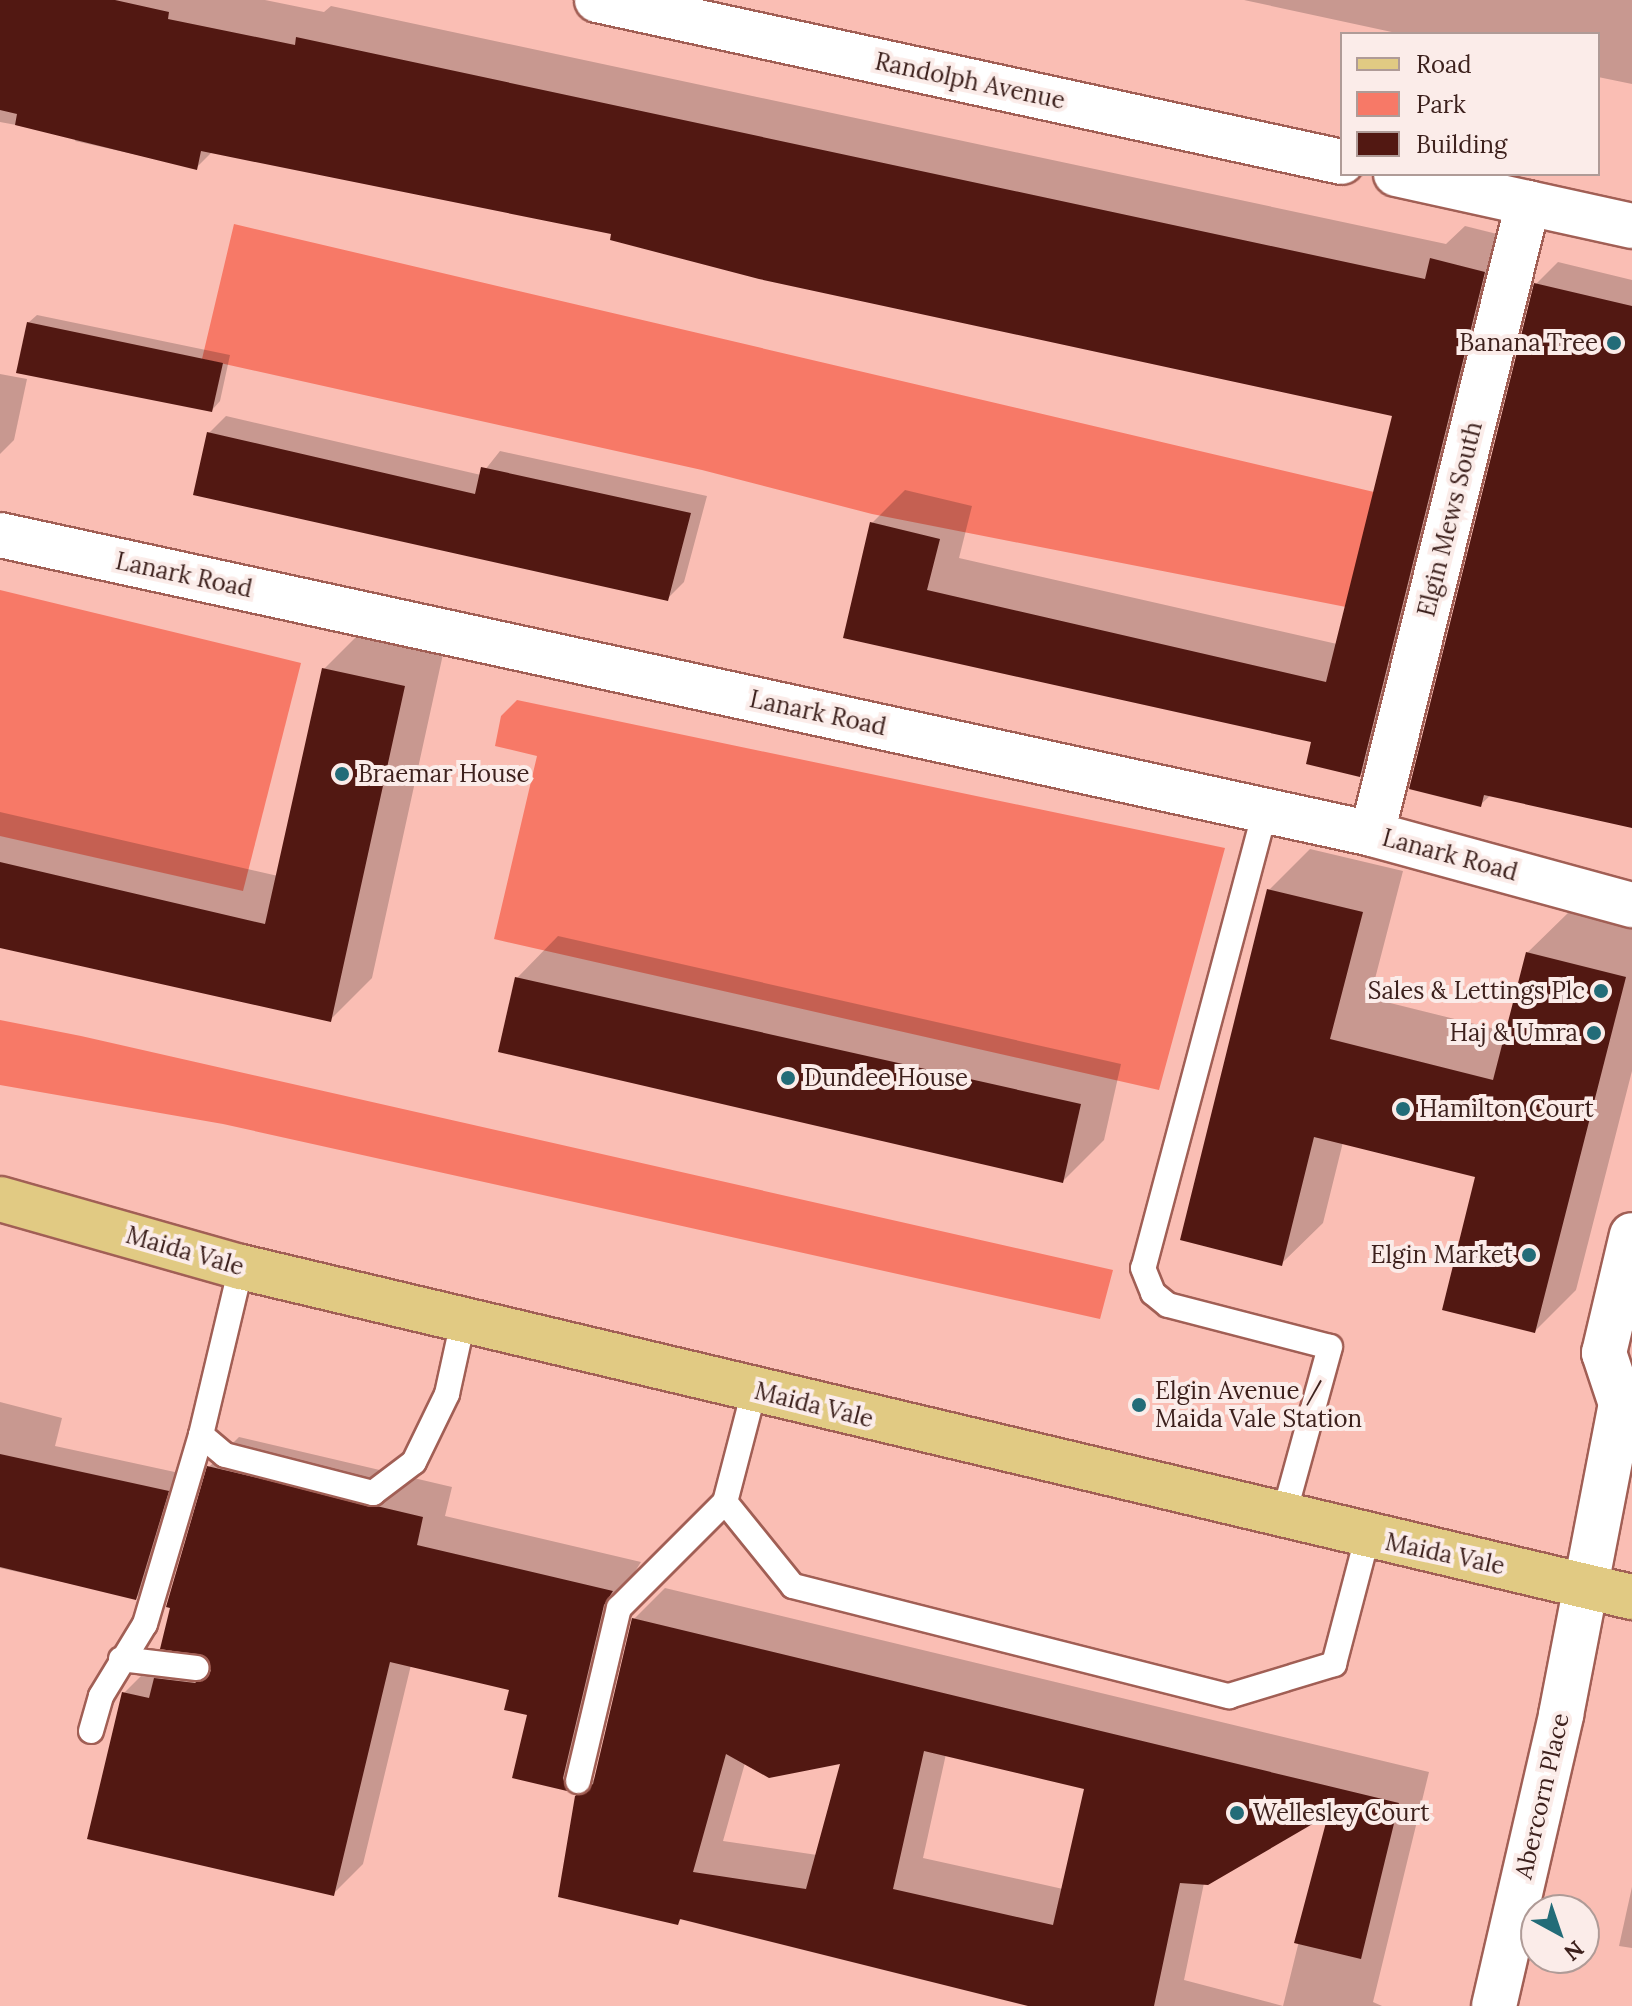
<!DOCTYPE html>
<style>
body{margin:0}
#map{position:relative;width:1632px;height:2006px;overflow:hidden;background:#fabeb4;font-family:Lora,serif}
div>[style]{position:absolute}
.green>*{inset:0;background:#f77967}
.shadow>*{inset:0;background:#0003}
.building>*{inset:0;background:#521812}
.roads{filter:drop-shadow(2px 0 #a15f55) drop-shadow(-2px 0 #a15f55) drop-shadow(0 2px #a15f55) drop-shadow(0 -2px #a15f55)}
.service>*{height:24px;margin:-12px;padding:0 12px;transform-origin:12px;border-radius:12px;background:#fff}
.minor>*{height:44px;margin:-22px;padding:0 22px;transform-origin:22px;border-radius:22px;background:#fff}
.tertiary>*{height:44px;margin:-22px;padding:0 22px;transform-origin:22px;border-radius:22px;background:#fff}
.primary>*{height:44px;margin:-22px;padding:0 22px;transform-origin:22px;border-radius:22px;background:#e1ca83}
.dots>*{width:22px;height:22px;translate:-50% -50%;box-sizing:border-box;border:4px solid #fbece9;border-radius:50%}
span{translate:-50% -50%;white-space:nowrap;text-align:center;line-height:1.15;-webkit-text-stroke:8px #fbece9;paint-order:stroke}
.street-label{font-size:24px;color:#3d211d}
.poi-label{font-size:24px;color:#3d211d}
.right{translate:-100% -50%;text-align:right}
.left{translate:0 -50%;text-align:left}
.legend{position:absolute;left:1340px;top:32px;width:260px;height:144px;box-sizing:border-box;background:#fbece9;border:2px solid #af9b97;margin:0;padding:10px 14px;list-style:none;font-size:24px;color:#3d211d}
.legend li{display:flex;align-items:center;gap:16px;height:40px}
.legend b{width:40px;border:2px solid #af9b97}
.north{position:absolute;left:1520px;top:1894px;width:80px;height:80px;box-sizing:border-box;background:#fbece9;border:2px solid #af9b97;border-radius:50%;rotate:140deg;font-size:22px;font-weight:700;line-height:32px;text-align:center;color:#3d211d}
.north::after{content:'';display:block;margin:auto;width:28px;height:36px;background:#236c78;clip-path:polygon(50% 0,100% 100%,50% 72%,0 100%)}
</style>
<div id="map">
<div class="green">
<i style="clip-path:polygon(234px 224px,1374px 492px,1346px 607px,872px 514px,702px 470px,202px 359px)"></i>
<i style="clip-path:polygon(0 590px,301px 663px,243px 891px,0 836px)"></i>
<i style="clip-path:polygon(517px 700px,1225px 848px,1159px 1090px,494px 939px,537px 756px,495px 746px,501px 716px)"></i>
<i style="clip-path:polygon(0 1020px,81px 1036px,1113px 1270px,1100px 1319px,223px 1124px,0 1085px)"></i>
</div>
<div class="shadow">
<i style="clip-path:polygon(0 0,265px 0,324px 12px,331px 6px,1446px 244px,1465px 226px,1517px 239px,1393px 742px,1360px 775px,1313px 740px,845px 637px,872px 523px,905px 490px,972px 506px,959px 558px,1337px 644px,1394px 415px,614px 233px,213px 151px,196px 168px,75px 141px,76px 136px,0 122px)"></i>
<i style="clip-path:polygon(1244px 0,1632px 0,1632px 84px,1598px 77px,1598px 34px,1401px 34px)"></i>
<i style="clip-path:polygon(1558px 262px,1632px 280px,1632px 826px,1491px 795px,1481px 804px,1536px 284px)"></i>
<i style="clip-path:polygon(37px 315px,230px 355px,220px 401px,212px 410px,28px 323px)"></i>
<i style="clip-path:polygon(0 374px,27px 379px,14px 440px,0 454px)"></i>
<i style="clip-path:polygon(226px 416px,481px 475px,500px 451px,707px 496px,684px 582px,667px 599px,209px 433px)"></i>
<i style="clip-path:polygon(365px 628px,445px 645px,372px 978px,330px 1020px,0 946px,0 812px,278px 876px,324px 669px)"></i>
<i style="clip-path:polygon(1310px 849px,1403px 871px,1370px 998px,1507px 1032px,1527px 953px,1569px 912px,1632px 928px,1632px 1071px,1576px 1290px,1535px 1331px,1478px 1175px,1343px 1142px,1323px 1223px,1281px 1264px,1269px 890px)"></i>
<i style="clip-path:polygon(558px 936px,1121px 1064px,1104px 1140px,1063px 1181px,517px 978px)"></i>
<i style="clip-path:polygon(0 1402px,62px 1418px,55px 1446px,184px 1474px,153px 1581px,136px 1598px,0 1568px)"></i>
<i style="clip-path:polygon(239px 1437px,452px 1487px,445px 1516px,641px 1562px,634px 1573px,593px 1746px,596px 1759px,566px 1789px,515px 1777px,529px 1713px,511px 1688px,411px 1665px,363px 1864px,333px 1894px,124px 1693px,154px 1663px,168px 1666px,184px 1650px,209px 1467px)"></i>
<i style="clip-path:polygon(evenodd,665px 1588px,1429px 1772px,1373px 2002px,1382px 2006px,1036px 2006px,683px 1917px,677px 1923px,577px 1797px,596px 1777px,634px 1619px,665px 1588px,946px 1754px,1086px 1787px,1063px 1889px,923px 1858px,946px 1754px,665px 1588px,842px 1761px,817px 1855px,723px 1841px,745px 1763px,842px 1761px,665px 1588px,1331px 1811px,1283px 2006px,1184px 1980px,1204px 1883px,1331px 1811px)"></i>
<i style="clip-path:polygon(1632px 1887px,1632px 1948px,1619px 1946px)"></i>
</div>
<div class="building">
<i style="clip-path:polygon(0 0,115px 0,169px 12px,168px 19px,295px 45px,296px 37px,1425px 279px,1430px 258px,1485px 272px,1360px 777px,1306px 764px,1311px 742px,843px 638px,870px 522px,940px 539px,927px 590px,1326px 682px,1392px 416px,759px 279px,610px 240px,611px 234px,201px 151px,197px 170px,15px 125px,17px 114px,0 110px)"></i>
<i style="clip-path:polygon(1534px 283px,1632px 306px,1632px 828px,1484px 795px,1481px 807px,1409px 789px)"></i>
<i style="clip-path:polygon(27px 322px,223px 363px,212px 412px,16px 373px)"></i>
<i style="clip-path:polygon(207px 432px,475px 494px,481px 467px,691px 513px,668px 601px,193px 495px)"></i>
<i style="clip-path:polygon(322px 668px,405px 686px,331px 1022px,0 948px,0 862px,265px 924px)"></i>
<i style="clip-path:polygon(1267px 889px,1363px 912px,1330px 1039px,1493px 1080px,1526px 952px,1626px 977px,1535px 1333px,1442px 1310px,1475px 1177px,1314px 1137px,1282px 1266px,1180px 1240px)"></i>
<i style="clip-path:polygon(515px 977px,1081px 1104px,1063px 1183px,498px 1052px)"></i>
<i style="clip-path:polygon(0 1454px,169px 1491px,136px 1600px,0 1567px)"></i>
<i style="clip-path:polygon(207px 1466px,423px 1517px,417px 1545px,613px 1591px,604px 1605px,563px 1778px,567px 1791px,512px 1778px,527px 1715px,504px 1710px,509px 1690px,390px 1662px,334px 1896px,87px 1839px,122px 1692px,149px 1698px,154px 1678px,195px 1683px,211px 1671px,204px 1656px,160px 1649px,170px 1608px,166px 1607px)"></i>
<i style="clip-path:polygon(evenodd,632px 1618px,1399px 1803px,1361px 1959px,1294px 1943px,1328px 1815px,1208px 1885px,1180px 1883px,1154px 2006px,1028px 2006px,680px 1919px,678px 1925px,558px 1897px,575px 1796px,593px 1784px,632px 1618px,924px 1751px,1084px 1789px,1053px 1925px,893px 1889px,924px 1751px,632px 1618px,726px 1754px,769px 1778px,840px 1764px,806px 1889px,693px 1872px,726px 1754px)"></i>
</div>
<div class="roads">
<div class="service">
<i style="left:1265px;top:811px;width:473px;rotate:104.9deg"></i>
<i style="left:1143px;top:1268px;width:27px;rotate:68deg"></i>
<i style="left:1153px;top:1293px;width:19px;rotate:39deg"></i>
<i style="left:1168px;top:1305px;width:167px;rotate:14.5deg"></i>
<i style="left:1330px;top:1347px;width:177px;rotate:105.4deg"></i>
<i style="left:241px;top:1267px;width:173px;rotate:103.4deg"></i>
<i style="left:201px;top:1435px;width:31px;rotate:40deg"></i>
<i style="left:225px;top:1455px;width:153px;rotate:14.4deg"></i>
<i style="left:373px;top:1493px;width:51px;rotate:-37.1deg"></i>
<i style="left:414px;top:1462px;width:76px;rotate:-64.1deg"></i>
<i style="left:447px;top:1394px;width:75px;rotate:-77.6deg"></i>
<i style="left:754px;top:1391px;width:115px;rotate:104.6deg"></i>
<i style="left:725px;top:1502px;width:108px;rotate:51deg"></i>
<i style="left:793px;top:1586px;width:450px;rotate:14.2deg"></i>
<i style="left:1229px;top:1696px;width:110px;rotate:-16.9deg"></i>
<i style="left:1334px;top:1664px;width:130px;rotate:-75.3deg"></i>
<i style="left:121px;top:1659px;width:76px;rotate:6.8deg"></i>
<i style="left:91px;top:1731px;width:36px;rotate:-74deg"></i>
<i style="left:101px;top:1696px;width:84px;rotate:-58.6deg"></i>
<i style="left:145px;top:1624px;width:197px;rotate:-73.5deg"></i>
<i style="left:578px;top:1781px;width:178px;rotate:-76.7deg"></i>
<i style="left:619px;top:1608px;width:150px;rotate:-45deg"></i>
</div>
<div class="minor">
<i style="left:597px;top:0;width:762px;rotate:12.27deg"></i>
<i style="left:1396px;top:174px;width:242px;rotate:12.4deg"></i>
<i style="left:0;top:535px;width:1404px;rotate:12.29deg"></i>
<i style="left:1372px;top:834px;width:270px;rotate:15.3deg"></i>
<i style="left:1372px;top:834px;width:650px;rotate:-76.11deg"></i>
</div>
<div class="tertiary">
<i style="left:1494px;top:2006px;width:299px;rotate:-77deg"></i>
<i style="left:1561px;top:1715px;width:317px;rotate:-79.1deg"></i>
<i style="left:1621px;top:1404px;width:54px;rotate:-108.4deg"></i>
<i style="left:1604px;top:1353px;width:121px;rotate:-76.7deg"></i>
</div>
<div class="primary">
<i style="left:0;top:1199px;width:250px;rotate:15.8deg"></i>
<i style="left:241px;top:1267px;width:1430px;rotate:13.35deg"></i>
</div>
</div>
<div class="dots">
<i style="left:1614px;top:343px;background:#236c78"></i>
<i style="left:342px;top:774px;background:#236c78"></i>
<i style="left:1601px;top:991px;background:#236c78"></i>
<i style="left:1594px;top:1033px;background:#236c78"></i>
<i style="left:788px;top:1078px;background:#236c78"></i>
<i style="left:1403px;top:1109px;background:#236c78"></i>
<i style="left:1529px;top:1255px;background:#236c78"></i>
<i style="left:1139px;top:1405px;background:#236c78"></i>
<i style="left:1237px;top:1813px;background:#236c78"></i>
</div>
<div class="street-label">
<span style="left:970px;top:81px;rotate:12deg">Randolph Avenue</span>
<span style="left:1450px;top:519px;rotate:-76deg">Elgin Mews South</span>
<span style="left:184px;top:575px;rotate:12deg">Lanark Road</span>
<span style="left:818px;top:713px;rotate:12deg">Lanark Road</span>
<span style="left:1450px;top:855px;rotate:15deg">Lanark Road</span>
<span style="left:185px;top:1251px;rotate:16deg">Maida Vale</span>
<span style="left:814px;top:1405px;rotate:14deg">Maida Vale</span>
<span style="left:1445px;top:1554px;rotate:12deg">Maida Vale</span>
<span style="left:1542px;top:1796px;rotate:-77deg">Abercorn Place</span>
</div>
<div class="poi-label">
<span class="right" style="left:1598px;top:343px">Banana Tree</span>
<span class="left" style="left:358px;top:774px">Braemar House</span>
<span class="right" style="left:1585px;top:991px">Sales &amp; Lettings Plc</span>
<span class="right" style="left:1578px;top:1033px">Haj &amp; Umra</span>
<span class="left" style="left:804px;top:1078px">Dundee House</span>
<span class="left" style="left:1419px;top:1109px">Hamilton Court</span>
<span class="right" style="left:1513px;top:1255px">Elgin Market</span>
<span class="left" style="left:1155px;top:1405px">Elgin Avenue /<br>Maida Vale Station</span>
<span class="left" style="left:1253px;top:1813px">Wellesley Court</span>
</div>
<ul class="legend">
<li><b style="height:10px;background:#e1ca83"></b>Road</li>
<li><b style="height:22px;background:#f77967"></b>Park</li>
<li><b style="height:22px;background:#521812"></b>Building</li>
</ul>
<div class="north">N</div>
</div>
